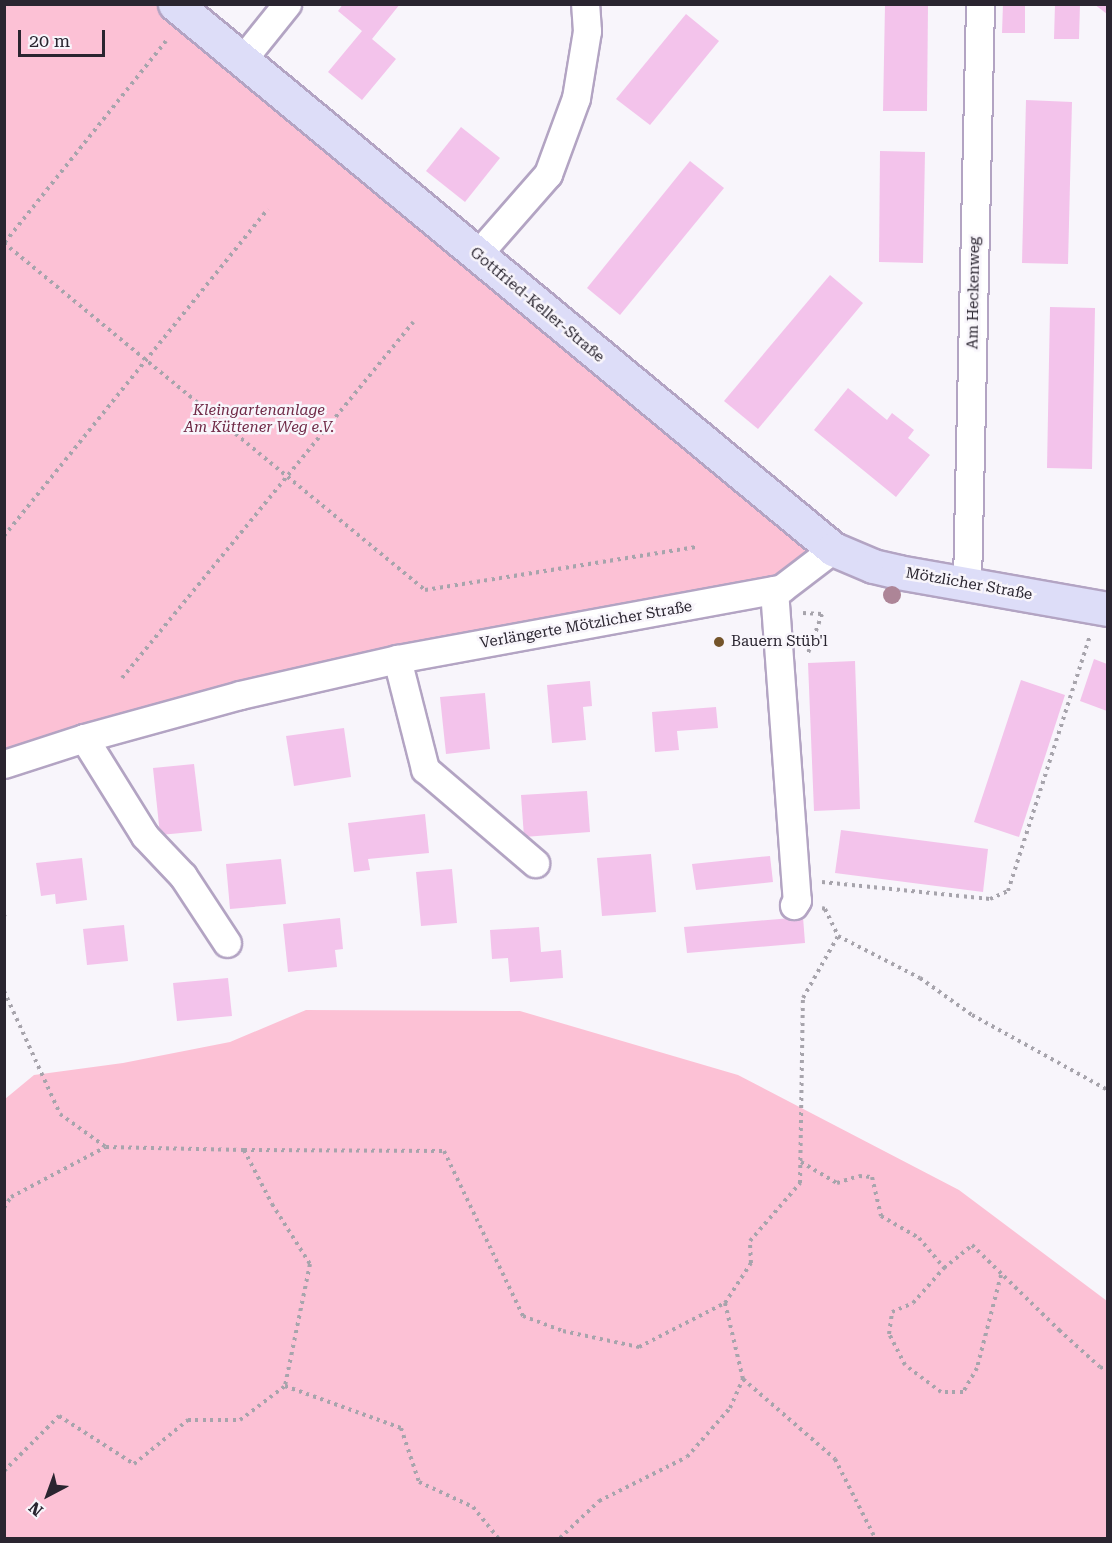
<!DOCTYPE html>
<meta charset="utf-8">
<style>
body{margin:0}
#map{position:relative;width:1112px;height:1543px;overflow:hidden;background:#f8f5fb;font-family:"Roboto Serif",serif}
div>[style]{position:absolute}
.green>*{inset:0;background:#fcc1d5}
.building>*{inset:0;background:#f3c3eb}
.path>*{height:4px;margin-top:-2px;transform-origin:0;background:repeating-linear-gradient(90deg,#a7a4ac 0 3px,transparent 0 7.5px)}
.roads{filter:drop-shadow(2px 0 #b3a4c3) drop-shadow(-2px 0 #b3a4c3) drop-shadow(0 2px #b3a4c3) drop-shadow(0 -2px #b3a4c3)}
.street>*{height:27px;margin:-13.5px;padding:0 13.5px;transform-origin:13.5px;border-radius:13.5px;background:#fff}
.secondary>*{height:33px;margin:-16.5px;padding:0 16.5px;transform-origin:16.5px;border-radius:16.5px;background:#ddddf8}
.trees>*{width:18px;height:18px;margin:-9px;border-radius:50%;background:#ad8597}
.dots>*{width:16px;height:16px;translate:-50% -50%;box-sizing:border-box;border:3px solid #f8f5fb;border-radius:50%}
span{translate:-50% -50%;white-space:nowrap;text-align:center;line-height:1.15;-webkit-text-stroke:5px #f8f5fb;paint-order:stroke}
.street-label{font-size:15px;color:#2a2530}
.park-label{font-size:15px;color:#6f2946;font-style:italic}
.poi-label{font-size:15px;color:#2a2530}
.left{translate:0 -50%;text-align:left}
.frame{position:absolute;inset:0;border:6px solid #2a2530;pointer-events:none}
.north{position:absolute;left:18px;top:1465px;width:60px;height:60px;-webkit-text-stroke:4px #f8f5fb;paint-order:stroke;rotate:221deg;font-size:16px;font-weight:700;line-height:24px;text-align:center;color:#2a2530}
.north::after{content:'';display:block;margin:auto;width:21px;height:27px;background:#2a2530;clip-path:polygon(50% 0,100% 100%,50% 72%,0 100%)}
.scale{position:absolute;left:18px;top:30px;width:87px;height:27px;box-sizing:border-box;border:3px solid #2a2530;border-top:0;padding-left:8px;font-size:18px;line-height:21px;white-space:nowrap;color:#2a2530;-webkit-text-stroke:4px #f8f5fb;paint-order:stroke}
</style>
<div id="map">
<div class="green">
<i style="clip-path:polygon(4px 5px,157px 5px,815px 550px,780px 578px,5px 753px)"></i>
<i style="clip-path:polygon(306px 1010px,520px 1011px,738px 1075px,959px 1190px,1107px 1301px,1107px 1538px,5px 1538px,5px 1099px,34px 1075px,123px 1063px,230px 1042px)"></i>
</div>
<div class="building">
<i style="clip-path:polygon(343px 4px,400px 4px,372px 39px,396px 59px,362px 100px,328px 72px,362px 31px,338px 11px)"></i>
<i style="clip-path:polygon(1003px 4px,1025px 4px,1025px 33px,1002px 33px)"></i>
<i style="clip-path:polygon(1055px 4px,1080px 4px,1079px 39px,1054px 39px)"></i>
<i style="clip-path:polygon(1094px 4px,1107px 4px,1107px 14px)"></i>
<i style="clip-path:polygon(885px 5px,928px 5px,927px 111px,883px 111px)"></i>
<i style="clip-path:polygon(686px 14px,719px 41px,650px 125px,616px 99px)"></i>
<i style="clip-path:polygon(1026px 100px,1072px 102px,1068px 264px,1022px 263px)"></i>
<i style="clip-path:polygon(461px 127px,500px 158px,465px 202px,426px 171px)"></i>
<i style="clip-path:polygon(880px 151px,925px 152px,923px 263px,879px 262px)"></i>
<i style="clip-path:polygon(690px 161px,724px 188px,620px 315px,587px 288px)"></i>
<i style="clip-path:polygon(830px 275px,863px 303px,758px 429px,724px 401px)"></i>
<i style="clip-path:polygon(1050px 307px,1095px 308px,1092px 469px,1047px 468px)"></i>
<i style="clip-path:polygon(848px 388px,887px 420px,892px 413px,914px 430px,908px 438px,930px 455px,896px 497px,814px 430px)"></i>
<i style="clip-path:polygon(1094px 659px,1107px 664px,1107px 711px,1080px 701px)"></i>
<i style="clip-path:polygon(855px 661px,860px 809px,814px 811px,808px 663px)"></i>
<i style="clip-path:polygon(1021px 680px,1065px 695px,1019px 837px,974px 822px)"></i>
<i style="clip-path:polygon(590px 681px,592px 706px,583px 707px,586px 740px,552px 743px,547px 685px)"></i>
<i style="clip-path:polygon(485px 693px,490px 749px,446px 754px,440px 697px)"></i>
<i style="clip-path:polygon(716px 707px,718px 728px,677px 731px,679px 750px,655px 752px,652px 712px)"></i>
<i style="clip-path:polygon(344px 728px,351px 777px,294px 786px,286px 736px)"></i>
<i style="clip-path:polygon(194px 764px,202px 831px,160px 835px,153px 768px)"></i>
<i style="clip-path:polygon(587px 791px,590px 832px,524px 837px,521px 795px)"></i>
<i style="clip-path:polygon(425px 814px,429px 853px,368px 859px,370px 870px,354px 872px,348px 823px)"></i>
<i style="clip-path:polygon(841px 830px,988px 849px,983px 892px,835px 873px)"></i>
<i style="clip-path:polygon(651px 854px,656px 912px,602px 916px,597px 858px)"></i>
<i style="clip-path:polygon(770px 856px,773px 882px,696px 890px,692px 864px)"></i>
<i style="clip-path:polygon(82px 858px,87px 900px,56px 904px,55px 894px,41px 896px,36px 863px)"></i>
<i style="clip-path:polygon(281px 859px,286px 904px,230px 909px,226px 864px)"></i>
<i style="clip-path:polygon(452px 869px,457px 923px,421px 926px,416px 872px)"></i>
<i style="clip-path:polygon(803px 917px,805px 943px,687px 953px,684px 927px)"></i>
<i style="clip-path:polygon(340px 918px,343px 949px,335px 950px,337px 967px,288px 972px,283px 924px)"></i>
<i style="clip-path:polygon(124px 925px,128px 961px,87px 965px,83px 929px)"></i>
<i style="clip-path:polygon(539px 927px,541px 952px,561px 950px,563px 978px,510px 982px,508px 958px,492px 959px,490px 930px)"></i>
<i style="clip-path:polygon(228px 978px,232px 1016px,177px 1021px,173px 983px)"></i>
</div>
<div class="path">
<i style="left:166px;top:41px;width:259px;rotate:128.7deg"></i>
<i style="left:4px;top:243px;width:546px;rotate:39.5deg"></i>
<i style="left:425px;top:590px;width:276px;rotate:-9deg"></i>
<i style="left:4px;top:536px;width:420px;rotate:-51.1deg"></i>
<i style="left:803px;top:613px;width:19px;rotate:3deg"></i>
<i style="left:822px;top:614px;width:41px;rotate:109.7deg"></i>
<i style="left:122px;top:678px;width:460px;rotate:-50.7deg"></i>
<i style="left:822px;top:882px;width:169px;rotate:5.8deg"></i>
<i style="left:990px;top:899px;width:20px;rotate:-24deg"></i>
<i style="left:1008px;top:891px;width:268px;rotate:-72.2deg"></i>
<i style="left:822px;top:908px;width:3px;rotate:18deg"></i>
<i style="left:825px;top:909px;width:30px;rotate:64deg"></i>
<i style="left:838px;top:936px;width:92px;rotate:27.1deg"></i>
<i style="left:920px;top:978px;width:64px;rotate:35.4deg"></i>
<i style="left:972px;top:1015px;width:155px;rotate:28.9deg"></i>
<i style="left:4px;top:916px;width:2px;rotate:-63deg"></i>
<i style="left:4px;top:991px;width:135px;rotate:65.5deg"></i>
<i style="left:60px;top:1114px;width:57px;rotate:35.7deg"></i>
<i style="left:244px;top:1150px;width:200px;rotate:0.3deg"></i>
<i style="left:444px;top:1151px;width:183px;rotate:64.4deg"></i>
<i style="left:523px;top:1316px;width:43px;rotate:20.6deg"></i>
<i style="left:563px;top:1331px;width:78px;rotate:11.9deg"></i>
<i style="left:639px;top:1347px;width:97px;rotate:-27.1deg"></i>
<i style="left:725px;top:1303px;width:48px;rotate:-57deg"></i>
<i style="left:751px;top:1263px;width:22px;rotate:-93deg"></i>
<i style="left:750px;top:1241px;width:77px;rotate:-49.2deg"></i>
<i style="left:800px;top:1183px;width:185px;rotate:-89.1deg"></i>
<i style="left:803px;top:998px;width:71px;rotate:-60.6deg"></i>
<i style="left:801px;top:1162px;width:42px;rotate:30.3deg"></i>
<i style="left:837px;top:1183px;width:23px;rotate:-18deg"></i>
<i style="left:859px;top:1176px;width:13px;rotate:4deg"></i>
<i style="left:872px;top:1177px;width:40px;rotate:77deg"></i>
<i style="left:881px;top:1216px;width:44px;rotate:30.1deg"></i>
<i style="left:919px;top:1238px;width:39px;rotate:50deg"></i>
<i style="left:4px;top:1208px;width:13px;rotate:-58deg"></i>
<i style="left:11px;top:1197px;width:107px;rotate:-27.8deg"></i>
<i style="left:106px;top:1147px;width:138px;rotate:1.2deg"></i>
<i style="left:244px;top:1150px;width:61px;rotate:62.6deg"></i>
<i style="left:272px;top:1204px;width:71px;rotate:57.7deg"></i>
<i style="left:310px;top:1264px;width:125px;rotate:101.6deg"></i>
<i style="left:285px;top:1386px;width:123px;rotate:19.9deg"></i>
<i style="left:401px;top:1428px;width:57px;rotate:71.6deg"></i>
<i style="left:419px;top:1482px;width:60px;rotate:24.8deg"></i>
<i style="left:473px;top:1507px;width:40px;rotate:51deg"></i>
<i style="left:1001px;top:1275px;width:96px;rotate:104.5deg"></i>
<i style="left:977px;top:1368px;width:28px;rotate:120deg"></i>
<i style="left:963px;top:1392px;width:22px;rotate:180deg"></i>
<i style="left:941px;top:1392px;width:45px;rotate:-143.1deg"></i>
<i style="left:905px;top:1365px;width:35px;rotate:-117deg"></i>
<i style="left:889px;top:1334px;width:22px;rotate:-82deg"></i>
<i style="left:892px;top:1312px;width:23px;rotate:-23deg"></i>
<i style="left:913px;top:1303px;width:47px;rotate:-48.5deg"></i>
<i style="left:944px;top:1268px;width:36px;rotate:-39deg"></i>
<i style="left:972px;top:1245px;width:122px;rotate:44.3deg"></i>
<i style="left:1059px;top:1330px;width:55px;rotate:42.1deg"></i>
<i style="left:1100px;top:1367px;width:9px;rotate:21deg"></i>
<i style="left:725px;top:1303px;width:78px;rotate:76.7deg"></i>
<i style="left:743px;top:1379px;width:122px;rotate:41deg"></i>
<i style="left:835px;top:1459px;width:89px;rotate:63.1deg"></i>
<i style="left:4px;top:1471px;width:78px;rotate:-45deg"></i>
<i style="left:59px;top:1416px;width:89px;rotate:32.6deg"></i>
<i style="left:134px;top:1464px;width:70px;rotate:-39.2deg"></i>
<i style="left:188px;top:1420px;width:52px"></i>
<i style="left:240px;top:1420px;width:56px;rotate:-37.1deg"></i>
<i style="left:560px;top:1538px;width:54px;rotate:-43.5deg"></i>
<i style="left:599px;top:1501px;width:98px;rotate:-26.6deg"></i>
<i style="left:687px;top:1457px;width:65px;rotate:-48.7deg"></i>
<i style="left:730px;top:1408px;width:32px;rotate:-66deg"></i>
</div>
<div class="roads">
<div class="street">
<i style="left:242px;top:60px;width:72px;rotate:-51.2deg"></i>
<i style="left:477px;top:255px;width:108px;rotate:-48.8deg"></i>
<i style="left:548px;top:174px;width:81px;rotate:-69.8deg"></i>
<i style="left:576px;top:98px;width:68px;rotate:-80.7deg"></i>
<i style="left:587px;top:31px;width:27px;rotate:-94deg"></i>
<i style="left:967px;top:582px;width:578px;rotate:-88.71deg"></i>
<i style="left:774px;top:590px;width:311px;rotate:85.8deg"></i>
<i style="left:797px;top:900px;width:6px;rotate:121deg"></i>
<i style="left:397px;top:659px;width:114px;rotate:75.7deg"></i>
<i style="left:425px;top:769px;width:145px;rotate:40.5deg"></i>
<i style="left:84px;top:738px;width:115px;rotate:58.1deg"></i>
<i style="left:145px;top:836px;width:55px;rotate:46.5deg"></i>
<i style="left:183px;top:876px;width:80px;rotate:56.7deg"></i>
<i style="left:4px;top:764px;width:84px;rotate:-18deg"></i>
<i style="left:84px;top:738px;width:162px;rotate:-15.4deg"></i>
<i style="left:240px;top:695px;width:161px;rotate:-12.9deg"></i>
<i style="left:397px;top:659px;width:391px;rotate:-10.4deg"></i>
<i style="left:782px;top:588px;width:64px;rotate:-37.4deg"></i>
</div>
<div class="secondary">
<i style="left:175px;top:4px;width:854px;rotate:39.63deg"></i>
<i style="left:833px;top:549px;width:43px;rotate:23deg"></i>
<i style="left:873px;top:566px;width:26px;rotate:13deg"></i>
<i style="left:898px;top:572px;width:213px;rotate:10deg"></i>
</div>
</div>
<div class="trees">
<i style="left:892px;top:595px"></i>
</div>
<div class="dots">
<i style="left:719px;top:642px;background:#74542a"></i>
</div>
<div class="street-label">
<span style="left:974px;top:293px;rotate:-89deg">Am Heckenweg</span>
<span style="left:537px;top:305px;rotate:40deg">Gottfried-Keller-Straße</span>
<span style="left:969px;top:584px;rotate:10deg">Mötzlicher Straße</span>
<span style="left:586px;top:625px;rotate:-10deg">Verlängerte Mötzlicher Straße</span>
</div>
<div class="park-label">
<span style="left:259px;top:419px">Kleingartenanlage<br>Am Küttener Weg e.V.</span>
</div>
<div class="poi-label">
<span class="left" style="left:731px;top:642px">Bauern Stüb'l</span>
</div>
<div class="frame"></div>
<div class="north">N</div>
<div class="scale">20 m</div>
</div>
